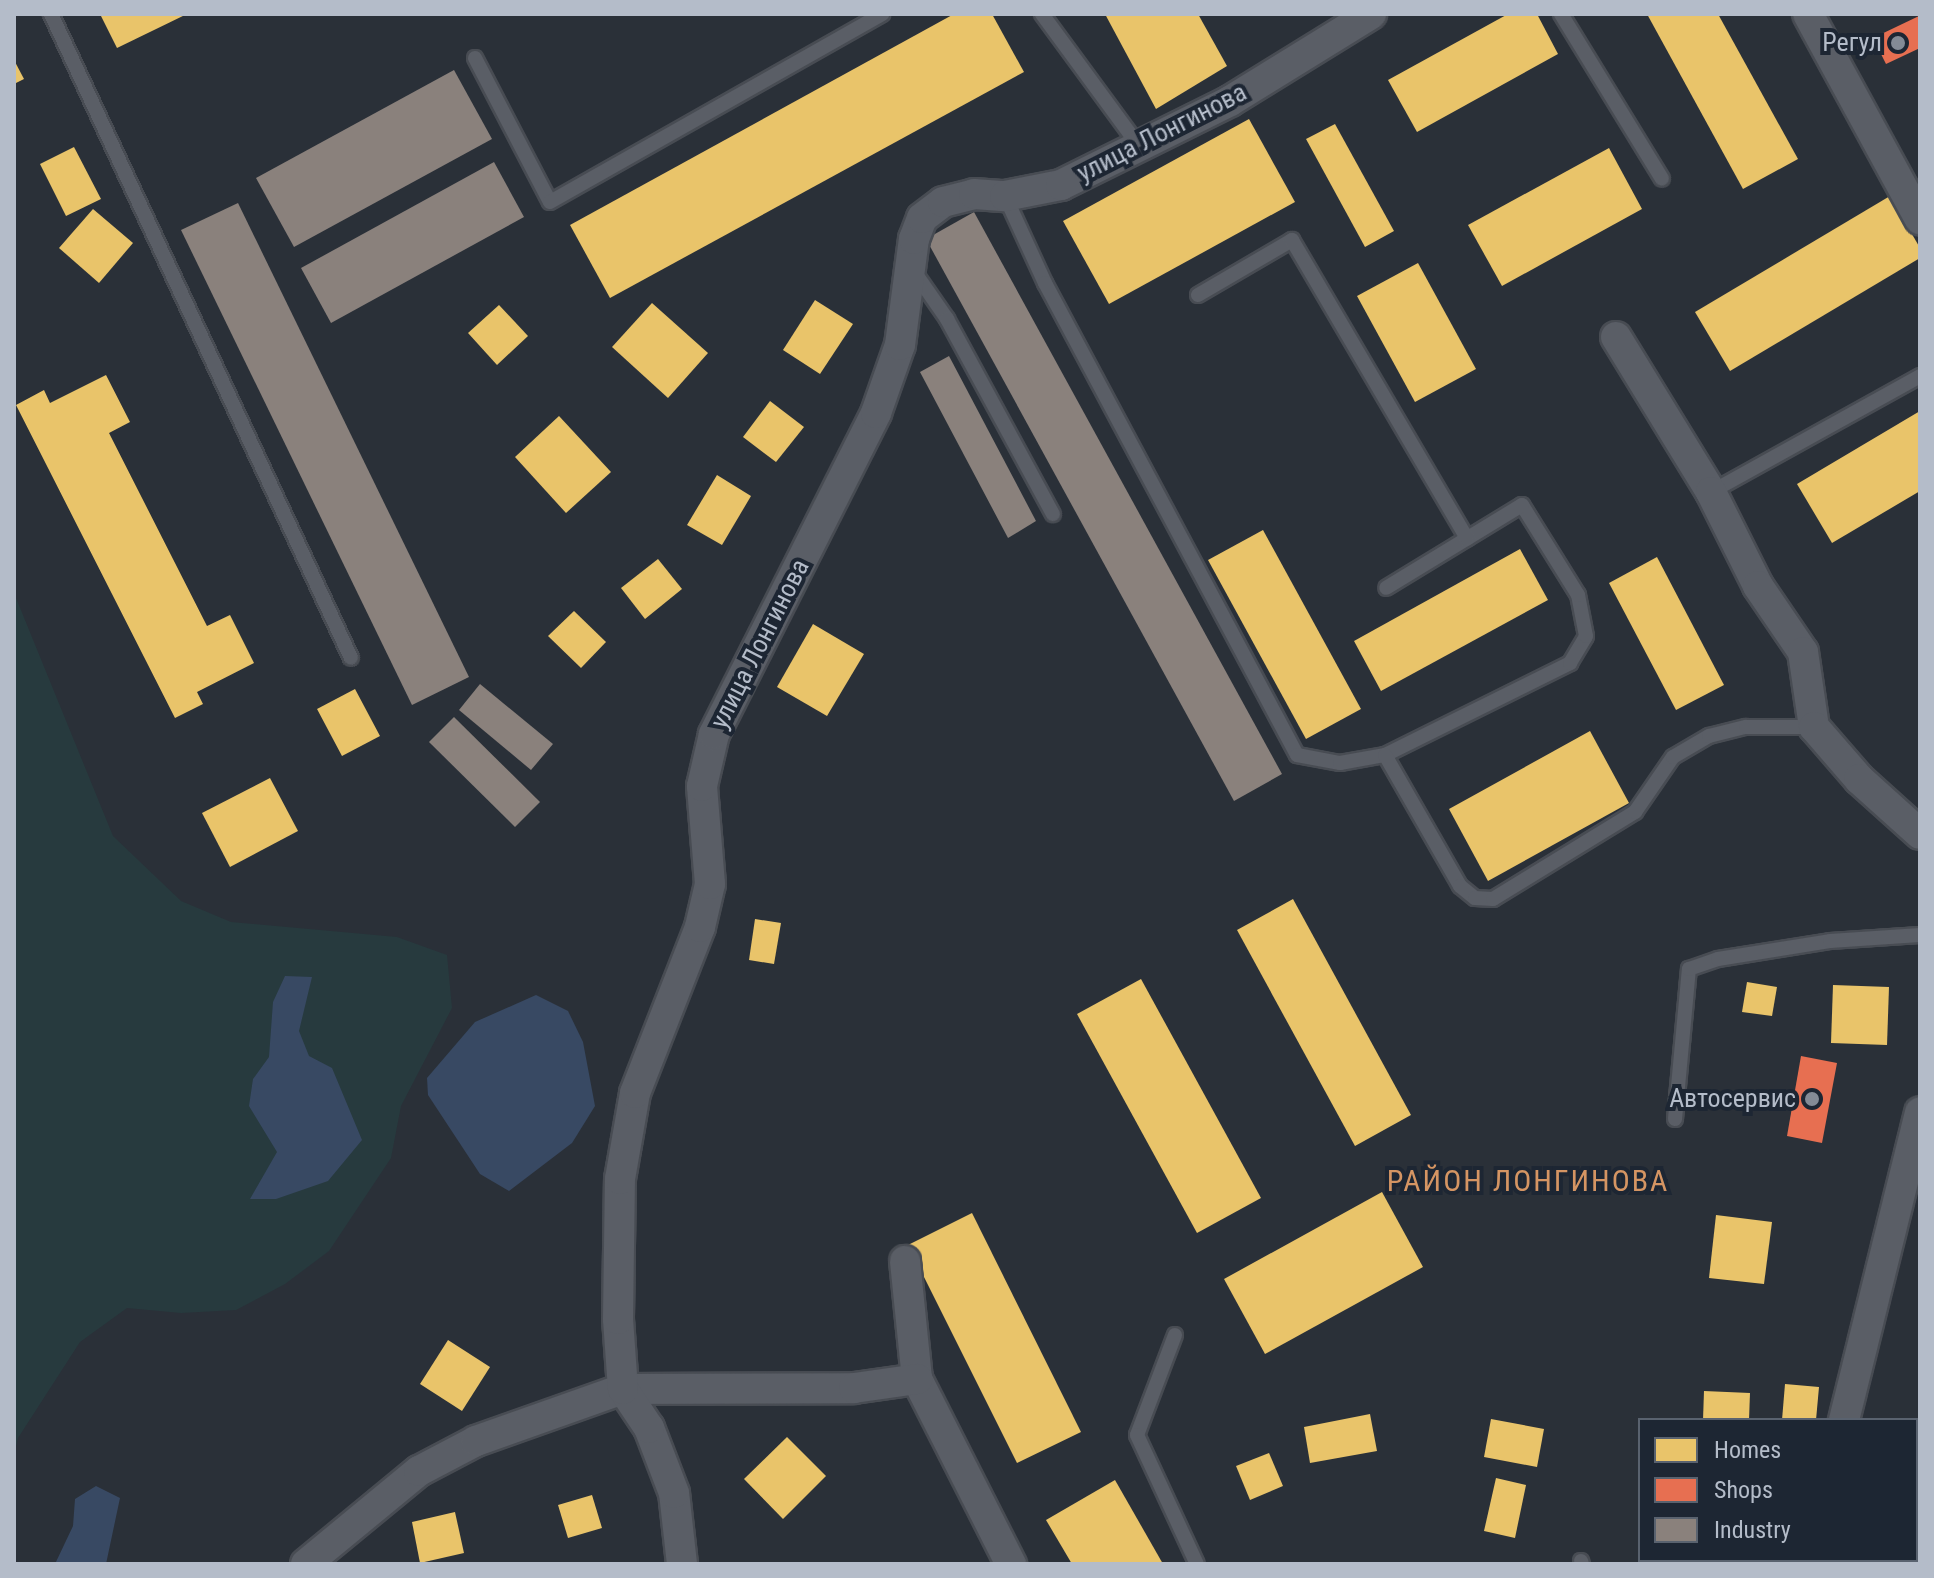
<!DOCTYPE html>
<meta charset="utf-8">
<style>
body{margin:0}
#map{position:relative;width:1934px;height:1578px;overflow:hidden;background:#2a3038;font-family:"Roboto Condensed",sans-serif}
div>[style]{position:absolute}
.green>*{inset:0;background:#273a3e}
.water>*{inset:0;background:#384963}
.homes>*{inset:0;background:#e9c46a}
.shops>*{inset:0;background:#e76f51}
.industry>*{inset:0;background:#8a817c}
.roads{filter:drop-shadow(2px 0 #484c53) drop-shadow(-2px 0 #484c53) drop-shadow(0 2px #484c53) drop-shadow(0 -2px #484c53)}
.service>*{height:14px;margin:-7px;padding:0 7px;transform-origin:7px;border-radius:7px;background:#5a5e66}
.minor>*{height:30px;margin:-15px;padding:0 15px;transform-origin:15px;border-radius:15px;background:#5a5e66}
.dots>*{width:22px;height:22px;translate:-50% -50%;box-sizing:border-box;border:4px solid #1d2633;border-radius:50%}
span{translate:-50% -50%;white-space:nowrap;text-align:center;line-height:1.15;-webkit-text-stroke:8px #1d2633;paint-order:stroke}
.poi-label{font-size:26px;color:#b4bcc9}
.right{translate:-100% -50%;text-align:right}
.street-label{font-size:26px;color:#b4bcc9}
.quarter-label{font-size:30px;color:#d59563;letter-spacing:2px}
.frame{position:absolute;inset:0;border:16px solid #b4bcc9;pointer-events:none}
.legend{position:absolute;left:1638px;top:1418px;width:280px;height:144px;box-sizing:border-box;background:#1d2633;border:2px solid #59626f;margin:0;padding:10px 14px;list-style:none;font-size:24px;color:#b4bcc9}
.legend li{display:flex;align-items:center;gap:16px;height:40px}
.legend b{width:40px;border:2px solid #59626f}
</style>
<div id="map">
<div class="green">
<i style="clip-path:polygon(14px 593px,113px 836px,181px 901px,231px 922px,397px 937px,447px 955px,452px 1008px,401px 1106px,391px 1158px,329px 1251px,285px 1284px,236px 1310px,181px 1313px,127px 1308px,80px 1342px,18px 1438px,14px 1454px)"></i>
</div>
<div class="water">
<i style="clip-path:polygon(285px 976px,312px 977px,299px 1031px,309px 1056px,332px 1068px,362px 1140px,328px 1181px,276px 1199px,250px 1199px,277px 1152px,249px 1106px,253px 1079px,269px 1057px,273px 1002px)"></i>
<i style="clip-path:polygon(536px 995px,568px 1011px,583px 1042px,595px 1106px,572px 1143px,509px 1191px,480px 1174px,428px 1095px,427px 1078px,475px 1022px)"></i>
<i style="clip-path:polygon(96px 1486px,120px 1498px,106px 1564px,55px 1564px,73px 1526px,75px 1499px)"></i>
</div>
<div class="homes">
<i style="clip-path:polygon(100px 14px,187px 14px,117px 48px)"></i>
<i style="clip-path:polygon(954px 14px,992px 14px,1024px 72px,610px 298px,570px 225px)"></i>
<i style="clip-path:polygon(1105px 14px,1198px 14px,1227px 66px,1156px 109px)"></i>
<i style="clip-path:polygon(1508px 14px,1537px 14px,1558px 54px,1417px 132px,1388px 80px)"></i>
<i style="clip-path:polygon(1647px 14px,1718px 14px,1798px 159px,1743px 189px)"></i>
<i style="clip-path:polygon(14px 60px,24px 79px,14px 84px)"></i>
<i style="clip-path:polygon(1249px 119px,1295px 202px,1109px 304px,1063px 221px)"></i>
<i style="clip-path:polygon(1335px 124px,1394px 231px,1365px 247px,1306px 139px)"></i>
<i style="clip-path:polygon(74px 147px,101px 199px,66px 216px,40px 164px)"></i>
<i style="clip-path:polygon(1609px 148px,1642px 209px,1502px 286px,1468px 225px)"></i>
<i style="clip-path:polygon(1890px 196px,1920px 248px,1920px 258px,1730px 371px,1695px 312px)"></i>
<i style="clip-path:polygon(93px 209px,133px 243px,99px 283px,59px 248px)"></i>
<i style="clip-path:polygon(1418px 263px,1476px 369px,1415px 402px,1357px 296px)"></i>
<i style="clip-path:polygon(815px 300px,853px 324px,820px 374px,783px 350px)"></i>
<i style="clip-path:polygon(652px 303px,708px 353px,668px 398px,612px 347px)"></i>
<i style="clip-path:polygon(499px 305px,528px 336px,497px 365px,468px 333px)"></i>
<i style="clip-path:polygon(106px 375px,130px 422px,109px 433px,207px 626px,230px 615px,254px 663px,197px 692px,203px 704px,175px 718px,16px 405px,44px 390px,50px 403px)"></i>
<i style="clip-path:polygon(770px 401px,804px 427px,776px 462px,743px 437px)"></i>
<i style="clip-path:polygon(1920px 411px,1920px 491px,1832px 543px,1797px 484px)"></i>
<i style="clip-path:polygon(559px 416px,611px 472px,566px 513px,515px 457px)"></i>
<i style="clip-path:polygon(717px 475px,751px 496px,722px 545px,687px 525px)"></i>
<i style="clip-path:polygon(1263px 530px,1361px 709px,1306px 739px,1208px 560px)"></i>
<i style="clip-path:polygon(1520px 549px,1548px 600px,1381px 691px,1354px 641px)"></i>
<i style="clip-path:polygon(1657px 557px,1724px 685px,1676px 710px,1609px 583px)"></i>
<i style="clip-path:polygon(658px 559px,682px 589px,645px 619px,621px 588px)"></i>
<i style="clip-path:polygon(574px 611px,606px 642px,581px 668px,548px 636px)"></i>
<i style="clip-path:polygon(813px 624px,864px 654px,827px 716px,777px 687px)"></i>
<i style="clip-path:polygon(355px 689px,380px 736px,342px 756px,317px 709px)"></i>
<i style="clip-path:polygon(1590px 731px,1629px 803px,1488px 881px,1449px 809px)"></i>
<i style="clip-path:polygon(270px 778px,298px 831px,230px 867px,202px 813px)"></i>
<i style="clip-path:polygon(1293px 899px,1411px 1115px,1355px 1146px,1237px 930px)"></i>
<i style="clip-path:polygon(755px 919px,781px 923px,774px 964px,749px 960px)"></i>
<i style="clip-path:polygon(1141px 979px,1261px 1198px,1197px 1233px,1077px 1014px)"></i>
<i style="clip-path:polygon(1747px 982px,1777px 987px,1772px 1016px,1742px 1012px)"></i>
<i style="clip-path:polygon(1833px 985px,1889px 987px,1887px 1045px,1831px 1043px)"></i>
<i style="clip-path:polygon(1382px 1192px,1423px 1267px,1265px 1354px,1224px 1279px)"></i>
<i style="clip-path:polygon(972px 1213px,1081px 1432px,1017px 1463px,908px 1245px)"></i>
<i style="clip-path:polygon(1716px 1215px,1772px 1222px,1764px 1284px,1709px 1278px)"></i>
<i style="clip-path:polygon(448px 1340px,490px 1367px,462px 1411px,420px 1384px)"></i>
<i style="clip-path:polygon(1785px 1384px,1819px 1387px,1816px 1420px,1782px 1420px)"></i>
<i style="clip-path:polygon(1704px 1391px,1750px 1393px,1749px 1420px,1703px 1420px)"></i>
<i style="clip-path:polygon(1370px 1414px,1377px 1451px,1310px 1463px,1304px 1427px)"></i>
<i style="clip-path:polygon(1491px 1419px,1544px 1429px,1537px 1467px,1484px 1457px)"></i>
<i style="clip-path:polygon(787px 1437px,826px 1476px,783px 1519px,744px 1479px)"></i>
<i style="clip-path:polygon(1269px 1453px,1283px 1486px,1250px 1500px,1236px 1466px)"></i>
<i style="clip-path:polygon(1496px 1478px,1526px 1485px,1515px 1538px,1484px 1531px)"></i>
<i style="clip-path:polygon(1115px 1480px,1163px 1564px,1072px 1564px,1046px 1520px)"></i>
<i style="clip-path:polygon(592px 1495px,602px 1528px,568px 1538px,558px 1505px)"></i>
<i style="clip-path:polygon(455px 1512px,464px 1553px,420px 1563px,412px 1522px)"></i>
<i style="clip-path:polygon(1916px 1525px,1920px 1525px,1920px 1556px,1916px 1555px)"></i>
</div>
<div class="shops">
<i style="clip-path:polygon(1919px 16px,1920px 48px,1886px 64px,1873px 38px)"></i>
<i style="clip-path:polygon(1801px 1056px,1837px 1063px,1822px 1143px,1787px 1136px)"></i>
</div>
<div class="industry">
<i style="clip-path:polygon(454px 70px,492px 139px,294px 247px,256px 178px)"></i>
<i style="clip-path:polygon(494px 162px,524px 217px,331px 323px,301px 268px)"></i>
<i style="clip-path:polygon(238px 203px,469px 677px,412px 705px,181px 230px)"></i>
<i style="clip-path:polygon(974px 212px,1282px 774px,1234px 801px,926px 239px)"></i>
<i style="clip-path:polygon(949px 356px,1036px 521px,1008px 538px,920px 372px)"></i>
<i style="clip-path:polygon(480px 684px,553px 744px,531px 770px,459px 710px)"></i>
<i style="clip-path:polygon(454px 717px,540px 802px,515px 827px,429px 742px)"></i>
</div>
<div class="roads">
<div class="service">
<i style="left:51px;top:14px;width:710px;rotate:65.02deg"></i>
<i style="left:1042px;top:14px;width:164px;rotate:53.7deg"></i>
<i style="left:1561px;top:14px;width:193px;rotate:58.5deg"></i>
<i style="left:475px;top:58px;width:162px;rotate:62.5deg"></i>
<i style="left:550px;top:202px;width:382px;rotate:-29.5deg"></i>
<i style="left:1005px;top:196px;width:96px;rotate:65.3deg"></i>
<i style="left:1045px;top:283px;width:535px;rotate:61.9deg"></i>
<i style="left:1297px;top:755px;width:44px;rotate:10.5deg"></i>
<i style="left:1340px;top:763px;width:46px;rotate:-10.1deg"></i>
<i style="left:1385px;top:755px;width:207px;rotate:-26.4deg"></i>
<i style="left:1570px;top:663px;width:31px;rotate:-59deg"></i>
<i style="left:1586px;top:636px;width:42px;rotate:-101deg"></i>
<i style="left:1578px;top:595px;width:106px;rotate:-121.9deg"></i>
<i style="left:1522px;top:505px;width:159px;rotate:148.6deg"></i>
<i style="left:913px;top:270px;width:60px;rotate:55.2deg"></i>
<i style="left:947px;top:319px;width:222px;rotate:61.5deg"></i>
<i style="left:1198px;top:295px;width:109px;rotate:-30.3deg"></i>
<i style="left:1292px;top:240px;width:346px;rotate:59.6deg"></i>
<i style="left:1711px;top:492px;width:239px;rotate:-29deg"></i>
<i style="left:1385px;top:755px;width:151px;rotate:60.2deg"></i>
<i style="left:1460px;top:886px;width:19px;rotate:39deg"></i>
<i style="left:1475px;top:898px;width:18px;rotate:3deg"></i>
<i style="left:1493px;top:899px;width:167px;rotate:-31.5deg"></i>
<i style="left:1635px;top:812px;width:67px;rotate:-55.4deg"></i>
<i style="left:1673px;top:757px;width:42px;rotate:-30.3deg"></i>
<i style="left:1709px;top:736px;width:38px;rotate:-14deg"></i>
<i style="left:1746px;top:727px;width:68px"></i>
<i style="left:1675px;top:1119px;width:151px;rotate:-84.7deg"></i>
<i style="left:1689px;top:969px;width:31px;rotate:-19deg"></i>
<i style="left:1718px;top:959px;width:113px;rotate:-9.1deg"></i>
<i style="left:1830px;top:941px;width:90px;rotate:-3.8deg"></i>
<i style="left:1175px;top:1335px;width:107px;rotate:110.8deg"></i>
<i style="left:1137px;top:1435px;width:142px;rotate:65.1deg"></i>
<i style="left:1581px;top:1561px;width:3px;rotate:72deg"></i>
</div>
<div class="minor">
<i style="left:1808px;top:14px;width:234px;rotate:61.4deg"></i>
<i style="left:1616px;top:337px;width:182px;rotate:58.5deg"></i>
<i style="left:1711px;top:492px;width:105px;rotate:63.4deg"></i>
<i style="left:1758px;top:586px;width:80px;rotate:55.7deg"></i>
<i style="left:1803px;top:652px;width:76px;rotate:81.7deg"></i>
<i style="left:1814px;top:727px;width:69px;rotate:49.1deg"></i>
<i style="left:1859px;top:779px;width:82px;rotate:42deg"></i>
<i style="left:905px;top:1261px;width:119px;rotate:84.2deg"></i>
<i style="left:917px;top:1379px;width:208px;rotate:63.1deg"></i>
<i style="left:1844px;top:1420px;width:317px;rotate:-76.1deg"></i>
<i style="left:306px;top:1564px;width:146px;rotate:-39.5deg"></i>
<i style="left:419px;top:1471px;width:64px;rotate:-27.8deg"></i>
<i style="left:476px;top:1441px;width:156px;rotate:-19.5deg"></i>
<i style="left:623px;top:1389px;width:231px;rotate:-0.2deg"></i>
<i style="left:854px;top:1388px;width:64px;rotate:-8.1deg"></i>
<i style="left:682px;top:1564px;width:71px;rotate:-96.4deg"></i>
<i style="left:674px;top:1493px;width:70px;rotate:-111deg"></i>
<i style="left:649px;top:1428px;width:47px;rotate:-123.7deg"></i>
<i style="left:623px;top:1389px;width:70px;rotate:-94.1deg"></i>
<i style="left:618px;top:1319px;width:140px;rotate:-89.2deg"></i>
<i style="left:620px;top:1179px;width:87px;rotate:-80.1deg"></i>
<i style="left:635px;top:1093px;width:178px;rotate:-68.6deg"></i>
<i style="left:700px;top:927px;width:44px;rotate:-76.9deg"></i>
<i style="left:710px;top:884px;width:98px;rotate:-94.7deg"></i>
<i style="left:702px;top:786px;width:53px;rotate:-77deg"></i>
<i style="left:714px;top:734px;width:360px;rotate:-63.2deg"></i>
<i style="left:876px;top:413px;width:72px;rotate:-70.6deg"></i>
<i style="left:900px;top:345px;width:107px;rotate:-82.5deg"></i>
<i style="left:914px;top:239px;width:22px;rotate:-69deg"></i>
<i style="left:922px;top:218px;width:26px;rotate:-37deg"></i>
<i style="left:943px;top:202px;width:32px;rotate:-14deg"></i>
<i style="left:974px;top:194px;width:31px;rotate:4deg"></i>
<i style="left:1005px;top:196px;width:57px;rotate:-11.1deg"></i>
<i style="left:1061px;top:185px;width:189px;rotate:-26.4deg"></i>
<i style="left:1230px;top:101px;width:166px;rotate:-31.7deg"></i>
<i style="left:1806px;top:1564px;width:4px;rotate:-76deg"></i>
</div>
</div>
<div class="dots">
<i style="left:1898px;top:43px;background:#848b96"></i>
<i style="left:1812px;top:1099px;background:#848b96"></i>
</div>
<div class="poi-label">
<span class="right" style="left:1882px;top:43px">Регул</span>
<span class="right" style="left:1796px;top:1099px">Автосервис</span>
</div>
<div class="street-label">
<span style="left:1162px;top:133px;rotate:-27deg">улица Лонгинова</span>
<span style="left:760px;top:644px;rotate:-63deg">улица Лонгинова</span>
</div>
<div class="quarter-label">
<span style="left:1528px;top:1181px">РАЙОН ЛОНГИНОВА</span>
</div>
<div class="frame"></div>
<ul class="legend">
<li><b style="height:22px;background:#e9c46a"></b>Homes</li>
<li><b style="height:22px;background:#e76f51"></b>Shops</li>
<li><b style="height:22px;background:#8a817c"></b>Industry</li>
</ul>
</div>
